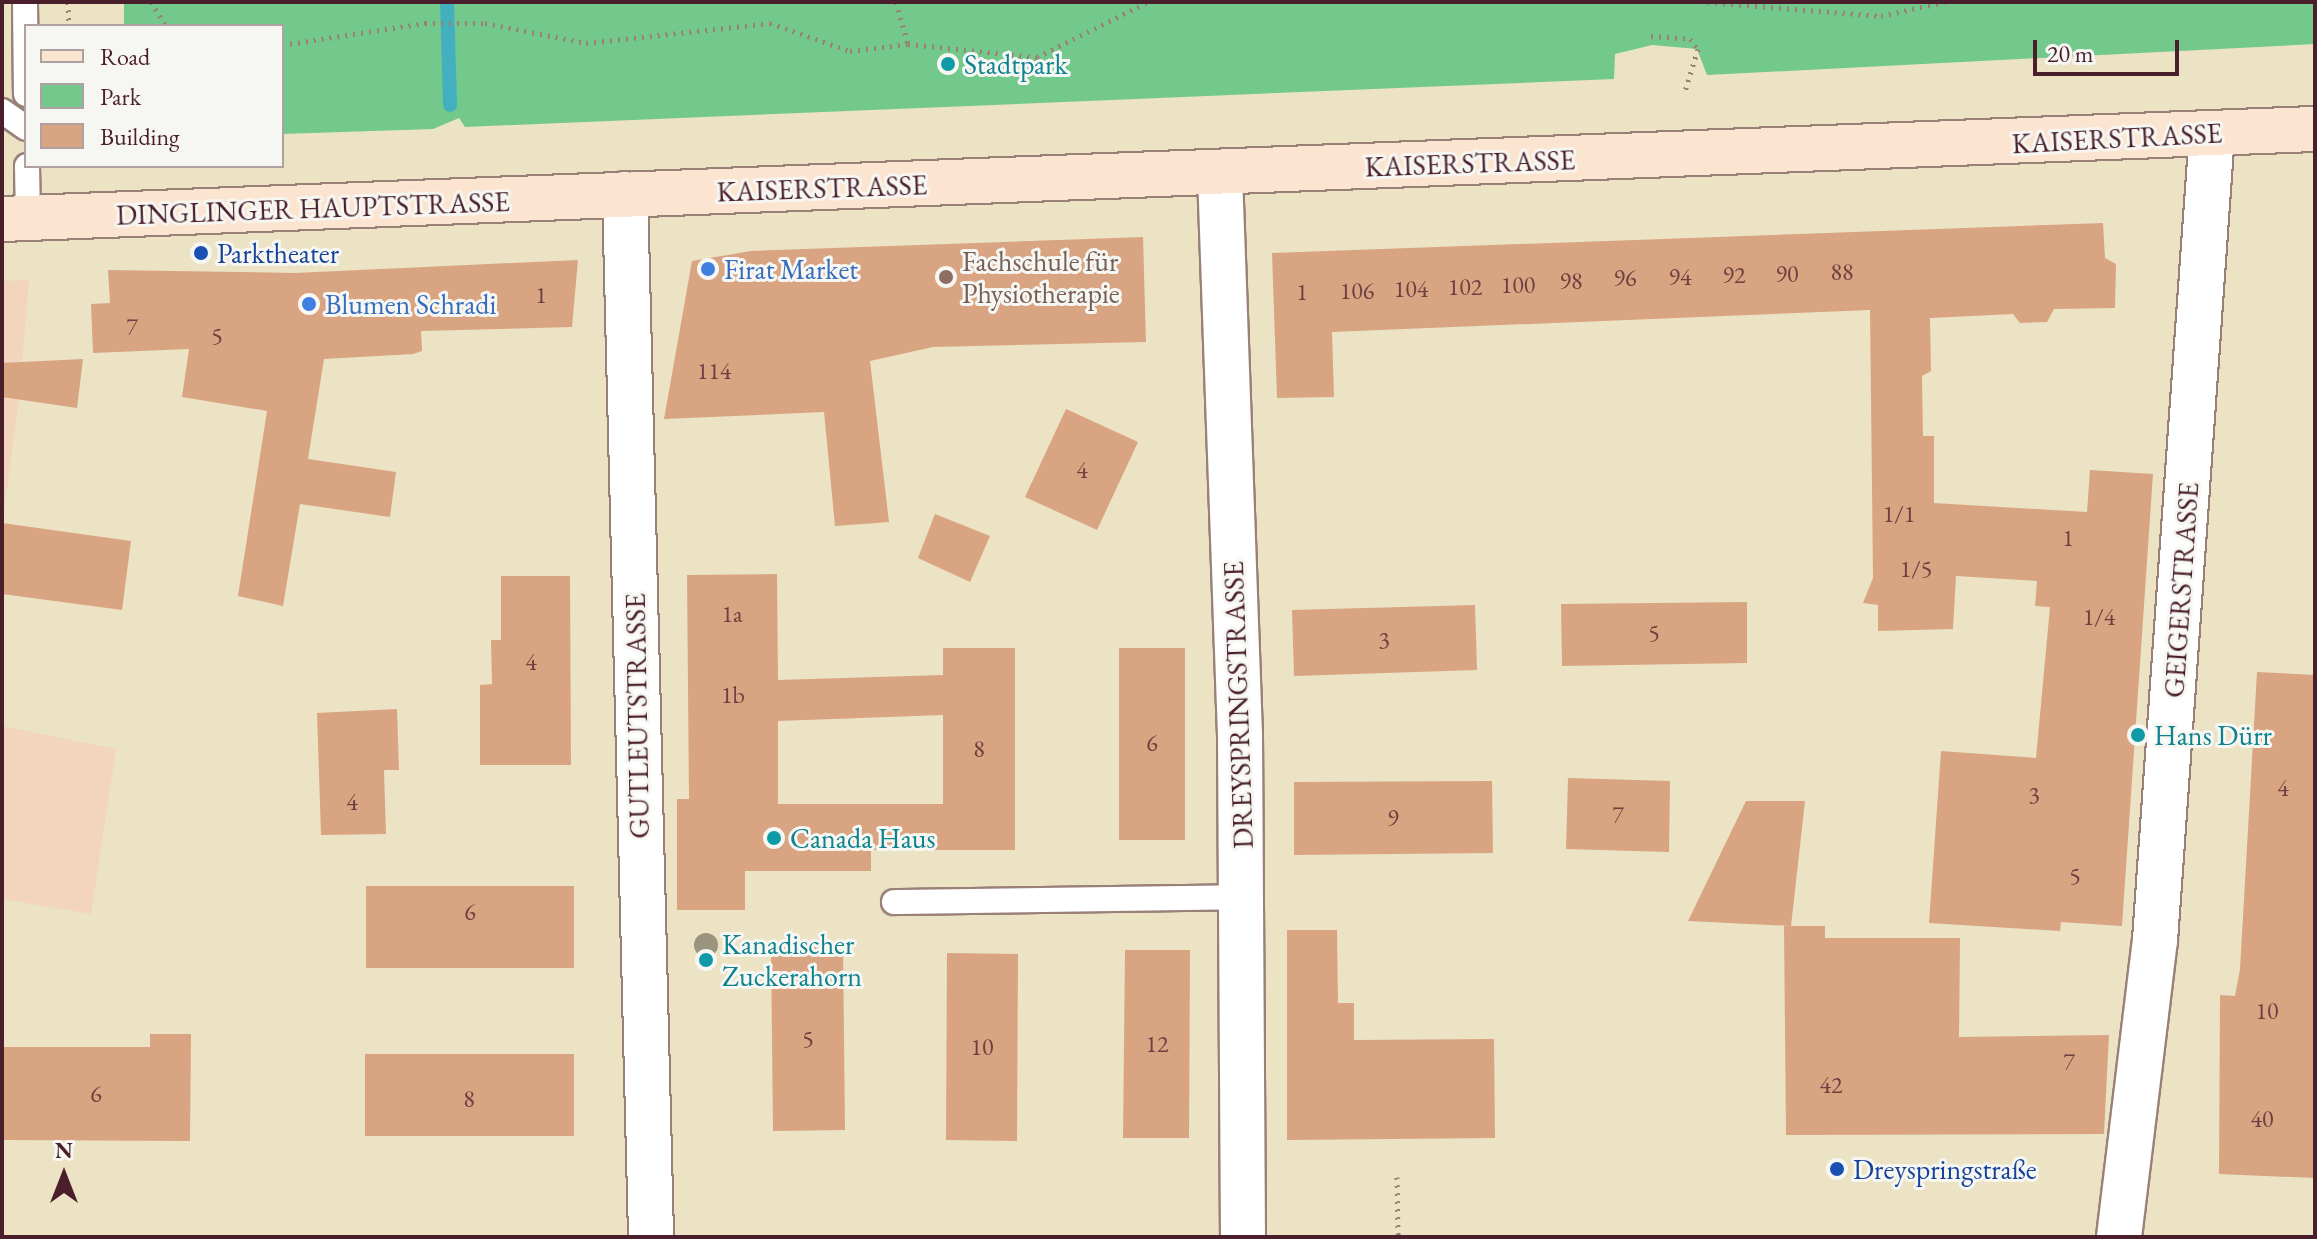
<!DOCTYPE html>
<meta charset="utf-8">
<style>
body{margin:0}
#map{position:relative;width:2317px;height:1239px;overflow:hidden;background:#ebe3c4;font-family:"EB Garamond",serif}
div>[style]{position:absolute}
.built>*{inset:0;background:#f3d4bf}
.green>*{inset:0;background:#73c88b}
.stream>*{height:14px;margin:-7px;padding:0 7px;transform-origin:7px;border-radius:7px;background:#43b0c0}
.building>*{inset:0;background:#d9a482}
.path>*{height:5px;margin-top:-2.5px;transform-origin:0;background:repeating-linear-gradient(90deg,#9a8178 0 2px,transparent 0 8px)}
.roads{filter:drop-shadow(2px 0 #9a8178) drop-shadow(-2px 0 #9a8178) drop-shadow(0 2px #9a8178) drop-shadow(0 -2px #9a8178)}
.lane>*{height:24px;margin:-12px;padding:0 12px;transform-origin:12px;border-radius:12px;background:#fff}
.street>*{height:44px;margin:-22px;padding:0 22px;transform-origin:22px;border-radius:22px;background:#fff}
.secondary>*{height:44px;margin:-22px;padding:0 22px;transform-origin:22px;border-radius:22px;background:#fce5d0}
.trees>*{width:24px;height:24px;margin:-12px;border-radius:50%;background:#999380}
.dots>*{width:22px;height:22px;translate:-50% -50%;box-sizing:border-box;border:4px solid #f6f6f2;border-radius:50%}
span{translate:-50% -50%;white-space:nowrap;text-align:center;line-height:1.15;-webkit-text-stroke:6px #f6f6f2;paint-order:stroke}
.number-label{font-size:24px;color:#6e4041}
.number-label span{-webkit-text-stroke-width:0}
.culture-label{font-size:28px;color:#0d838f}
.left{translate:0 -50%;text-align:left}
.street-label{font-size:28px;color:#4a1f2b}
.transit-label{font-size:28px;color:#164399}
.education-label{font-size:28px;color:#785e54}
.shop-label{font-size:28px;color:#366cbe}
.frame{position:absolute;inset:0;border:4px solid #4a1f2b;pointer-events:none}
.legend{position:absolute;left:24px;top:24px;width:260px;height:144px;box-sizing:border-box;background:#f6f6f2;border:2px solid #b1a0a2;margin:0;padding:10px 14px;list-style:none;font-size:24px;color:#4a1f2b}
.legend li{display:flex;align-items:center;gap:16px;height:40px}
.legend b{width:40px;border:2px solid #b1a0a2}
.north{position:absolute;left:24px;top:1135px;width:80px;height:80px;-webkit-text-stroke:6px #f6f6f2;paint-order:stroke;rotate:0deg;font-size:22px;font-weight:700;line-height:32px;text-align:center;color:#4a1f2b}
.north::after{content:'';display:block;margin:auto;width:28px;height:36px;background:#4a1f2b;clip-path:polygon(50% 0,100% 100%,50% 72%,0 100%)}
.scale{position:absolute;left:2033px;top:40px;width:146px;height:36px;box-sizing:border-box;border:4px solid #4a1f2b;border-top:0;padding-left:10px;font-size:24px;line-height:28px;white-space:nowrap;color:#4a1f2b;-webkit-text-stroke:6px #f6f6f2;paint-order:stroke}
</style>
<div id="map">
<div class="built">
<i style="clip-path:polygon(29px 280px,19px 400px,2px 525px,2px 281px)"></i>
<i style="clip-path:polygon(2px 726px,116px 749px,91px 914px,2px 899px)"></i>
</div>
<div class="green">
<i style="clip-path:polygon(124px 2px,2315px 2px,2315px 44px,1707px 75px,1697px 49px,1652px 45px,1615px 54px,1614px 79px,465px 127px,459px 118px,433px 129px,282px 134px,282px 26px,124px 26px)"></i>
</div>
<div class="stream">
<i style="left:447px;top:2px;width:103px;rotate:88.3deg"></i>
</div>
<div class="building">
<i style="clip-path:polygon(2103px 223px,2105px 258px,2116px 264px,2115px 308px,2054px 309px,2047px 322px,2020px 323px,2013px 314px,1930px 318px,1931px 371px,1922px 376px,1923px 436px,1934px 436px,1934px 503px,2087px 512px,2090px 470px,2153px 474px,2122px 926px,2061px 922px,2060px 931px,1929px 923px,1941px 751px,2036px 758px,2050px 607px,2035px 606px,2037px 581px,1956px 576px,1953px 629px,1878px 631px,1878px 605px,1863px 603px,1873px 578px,1870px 310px,1332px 332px,1334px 397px,1277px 398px,1272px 253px)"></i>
<i style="clip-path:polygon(1143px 237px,1146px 342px,933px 347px,870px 361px,889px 522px,835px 526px,824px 412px,664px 419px,692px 261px,751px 251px)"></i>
<i style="clip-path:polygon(578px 260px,572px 327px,421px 331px,422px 351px,413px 354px,324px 359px,308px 459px,396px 472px,390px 517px,300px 504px,283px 606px,238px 596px,267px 411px,182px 397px,189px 349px,93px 353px,91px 304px,110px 303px,108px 270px,295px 273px)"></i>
<i style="clip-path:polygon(83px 359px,77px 408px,2px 397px,2px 363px)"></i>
<i style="clip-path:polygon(1066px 409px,1138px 442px,1097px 530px,1025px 497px)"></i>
<i style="clip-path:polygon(935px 514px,990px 536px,970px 582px,918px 558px)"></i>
<i style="clip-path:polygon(2px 523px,131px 541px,122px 610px,2px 594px)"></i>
<i style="clip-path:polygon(evenodd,777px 574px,778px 680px,943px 675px,943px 648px,1015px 648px,1015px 850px,871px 850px,871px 871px,745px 871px,745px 910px,677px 910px,677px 799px,689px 799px,687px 575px,777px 574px,943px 715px,943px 804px,778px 804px,778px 721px,943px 715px)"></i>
<i style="clip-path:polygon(501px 576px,570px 576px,571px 765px,480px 765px,480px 685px,492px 684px,491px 640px,501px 640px)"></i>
<i style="clip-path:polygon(1747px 602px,1747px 663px,1562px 666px,1561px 604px)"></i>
<i style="clip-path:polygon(1475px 605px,1477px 670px,1294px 676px,1292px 610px)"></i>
<i style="clip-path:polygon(1119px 648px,1185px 648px,1185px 840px,1119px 840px)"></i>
<i style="clip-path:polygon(2257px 672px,2315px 675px,2315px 1178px,2219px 1174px,2220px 995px,2235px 996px,2240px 969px)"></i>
<i style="clip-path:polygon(397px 709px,399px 770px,384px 770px,386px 834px,321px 835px,317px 713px)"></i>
<i style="clip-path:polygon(1568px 778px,1670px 781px,1669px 852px,1566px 849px)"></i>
<i style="clip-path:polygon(1492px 781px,1493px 853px,1294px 855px,1294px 782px)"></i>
<i style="clip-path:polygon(1746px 801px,1805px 801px,1791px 926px,1688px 921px)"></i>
<i style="clip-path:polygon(366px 886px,574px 886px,574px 968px,366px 968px)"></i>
<i style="clip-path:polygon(1784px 926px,1825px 926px,1825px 938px,1960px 938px,1959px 1037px,2109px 1035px,2104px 1134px,1786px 1135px)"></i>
<i style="clip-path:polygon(1287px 930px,1337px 930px,1338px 1003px,1354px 1003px,1354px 1040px,1494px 1039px,1495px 1138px,1287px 1140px)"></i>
<i style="clip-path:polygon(771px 947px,843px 947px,845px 1130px,773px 1131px)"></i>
<i style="clip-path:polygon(1125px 950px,1190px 950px,1189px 1138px,1123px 1138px)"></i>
<i style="clip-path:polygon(947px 953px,1018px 954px,1017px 1141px,946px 1140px)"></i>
<i style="clip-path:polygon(150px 1034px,191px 1034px,190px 1141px,2px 1140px,2px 1047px,150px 1047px)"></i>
<i style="clip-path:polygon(365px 1054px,574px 1054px,574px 1136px,365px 1136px)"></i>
</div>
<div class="path">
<i style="left:68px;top:2px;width:24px;rotate:88deg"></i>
<i style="left:151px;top:2px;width:28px;rotate:58deg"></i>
<i style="left:896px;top:2px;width:44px;rotate:74.1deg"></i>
<i style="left:1707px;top:2px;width:175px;rotate:4.6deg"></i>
<i style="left:1881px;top:16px;width:65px;rotate:-12.5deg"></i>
<i style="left:1651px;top:36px;width:39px;rotate:4deg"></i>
<i style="left:1690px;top:39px;width:13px;rotate:51deg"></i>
<i style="left:1698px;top:49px;width:44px;rotate:107.2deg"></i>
<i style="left:282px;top:45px;width:145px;rotate:-8.7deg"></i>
<i style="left:425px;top:23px;width:60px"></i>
<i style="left:485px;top:23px;width:103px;rotate:11.2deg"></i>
<i style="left:586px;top:43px;width:185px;rotate:-6.2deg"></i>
<i style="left:770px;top:23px;width:85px;rotate:19.3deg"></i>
<i style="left:850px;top:51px;width:58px;rotate:-6.9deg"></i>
<i style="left:908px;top:44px;width:130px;rotate:5.8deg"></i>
<i style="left:1037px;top:57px;width:124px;rotate:-26.4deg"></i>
<i style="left:1397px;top:1177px;width:60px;rotate:89deg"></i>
</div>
<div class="roads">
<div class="lane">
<i style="left:25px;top:2px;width:92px;rotate:89.4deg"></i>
<i style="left:2px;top:111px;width:29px;rotate:35deg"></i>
<i style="left:27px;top:166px;width:52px;rotate:88.9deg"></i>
<i style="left:894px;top:902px;width:350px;rotate:-0.8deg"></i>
</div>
<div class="street">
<i style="left:1220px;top:174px;width:561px;rotate:87.96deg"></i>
<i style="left:1240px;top:735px;width:502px;rotate:89.66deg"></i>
<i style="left:625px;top:194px;width:1043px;rotate:88.57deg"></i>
<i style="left:2119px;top:1237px;width:299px;rotate:-83.1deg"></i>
<i style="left:2155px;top:940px;width:809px;rotate:-85.96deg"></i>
</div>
<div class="secondary">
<i style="left:2px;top:219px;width:2315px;rotate:-2.23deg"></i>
</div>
</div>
<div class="trees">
<i style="left:706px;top:945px"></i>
</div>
<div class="dots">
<i style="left:948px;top:64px;background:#0f9aa8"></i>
<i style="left:201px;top:253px;background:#1a4fb4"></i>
<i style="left:708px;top:269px;background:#3f7fe0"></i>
<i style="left:946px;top:277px;background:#8d6e63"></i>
<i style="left:309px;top:304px;background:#3f7fe0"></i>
<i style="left:2138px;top:735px;background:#0f9aa8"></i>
<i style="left:774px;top:838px;background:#0f9aa8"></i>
<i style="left:706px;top:960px;background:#0f9aa8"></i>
<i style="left:1837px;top:1169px;background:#1a4fb4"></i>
</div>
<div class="number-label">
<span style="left:1842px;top:272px">88</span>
<span style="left:1787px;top:274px">90</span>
<span style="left:1734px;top:275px">92</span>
<span style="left:1680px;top:277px">94</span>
<span style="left:1625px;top:278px">96</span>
<span style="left:1571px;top:281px">98</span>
<span style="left:1518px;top:285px">100</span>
<span style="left:1465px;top:287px">102</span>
<span style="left:1411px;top:289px">104</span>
<span style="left:1357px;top:291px">106</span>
<span style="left:1302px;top:292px">1</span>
<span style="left:541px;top:295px">1</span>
<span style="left:132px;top:327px">7</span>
<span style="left:217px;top:336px">5</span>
<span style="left:714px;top:371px">114</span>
<span style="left:1082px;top:470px">4</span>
<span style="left:1899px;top:514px">1/1</span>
<span style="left:2068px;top:538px">1</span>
<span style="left:1916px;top:569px">1/5</span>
<span style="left:732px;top:614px">1a</span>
<span style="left:2099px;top:617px">1/4</span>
<span style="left:1654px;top:633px">5</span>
<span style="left:1384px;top:640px">3</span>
<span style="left:531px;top:662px">4</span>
<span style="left:733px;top:695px">1b</span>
<span style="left:1152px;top:743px">6</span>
<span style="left:979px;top:749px">8</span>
<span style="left:2283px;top:788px">4</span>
<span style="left:2034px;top:795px">3</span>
<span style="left:352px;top:802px">4</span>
<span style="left:1618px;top:815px">7</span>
<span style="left:1393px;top:818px">9</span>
<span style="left:2075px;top:876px">5</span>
<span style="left:470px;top:912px">6</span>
<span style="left:2267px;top:1011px">10</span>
<span style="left:808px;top:1039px">5</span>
<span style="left:1157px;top:1044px">12</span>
<span style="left:982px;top:1047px">10</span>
<span style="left:2069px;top:1062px">7</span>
<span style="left:1831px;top:1085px">42</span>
<span style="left:96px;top:1094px">6</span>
<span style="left:469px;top:1099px">8</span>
<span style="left:2262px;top:1119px">40</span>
</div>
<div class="culture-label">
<span class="left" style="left:964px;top:64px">Stadtpark</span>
<span class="left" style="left:2154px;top:735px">Hans Dürr</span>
<span class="left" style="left:790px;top:838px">Canada Haus</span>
<span class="left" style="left:722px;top:960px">Kanadischer<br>Zuckerahorn</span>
</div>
<div class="street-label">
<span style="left:2117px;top:138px;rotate:-3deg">KAISERSTRASSE</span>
<span style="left:1470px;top:163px;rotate:-2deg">KAISERSTRASSE</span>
<span style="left:822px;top:188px;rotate:-2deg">KAISERSTRASSE</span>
<span style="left:313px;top:208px;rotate:-2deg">DINGLINGER HAUPTSTRASSE</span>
<span style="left:2181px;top:590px;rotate:-86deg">GEIGERSTRASSE</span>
<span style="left:1238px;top:705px;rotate:-92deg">DREYSPRINGSTRASSE</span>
<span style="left:637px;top:716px;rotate:-91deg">GUTLEUTSTRASSE</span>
</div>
<div class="transit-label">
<span class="left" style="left:217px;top:253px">Parktheater</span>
<span class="left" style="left:1853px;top:1169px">Dreyspringstraße</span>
</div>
<div class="education-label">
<span class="left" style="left:962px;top:277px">Fachschule für<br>Physiotherapie</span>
</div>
<div class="shop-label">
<span class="left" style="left:724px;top:269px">Firat Market</span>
<span class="left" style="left:325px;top:304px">Blumen Schradi</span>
</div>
<div class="frame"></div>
<ul class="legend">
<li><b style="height:10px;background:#fce5d0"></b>Road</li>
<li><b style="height:22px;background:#73c88b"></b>Park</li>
<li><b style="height:22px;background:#d9a482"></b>Building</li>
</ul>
<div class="north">N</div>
<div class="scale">20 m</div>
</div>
